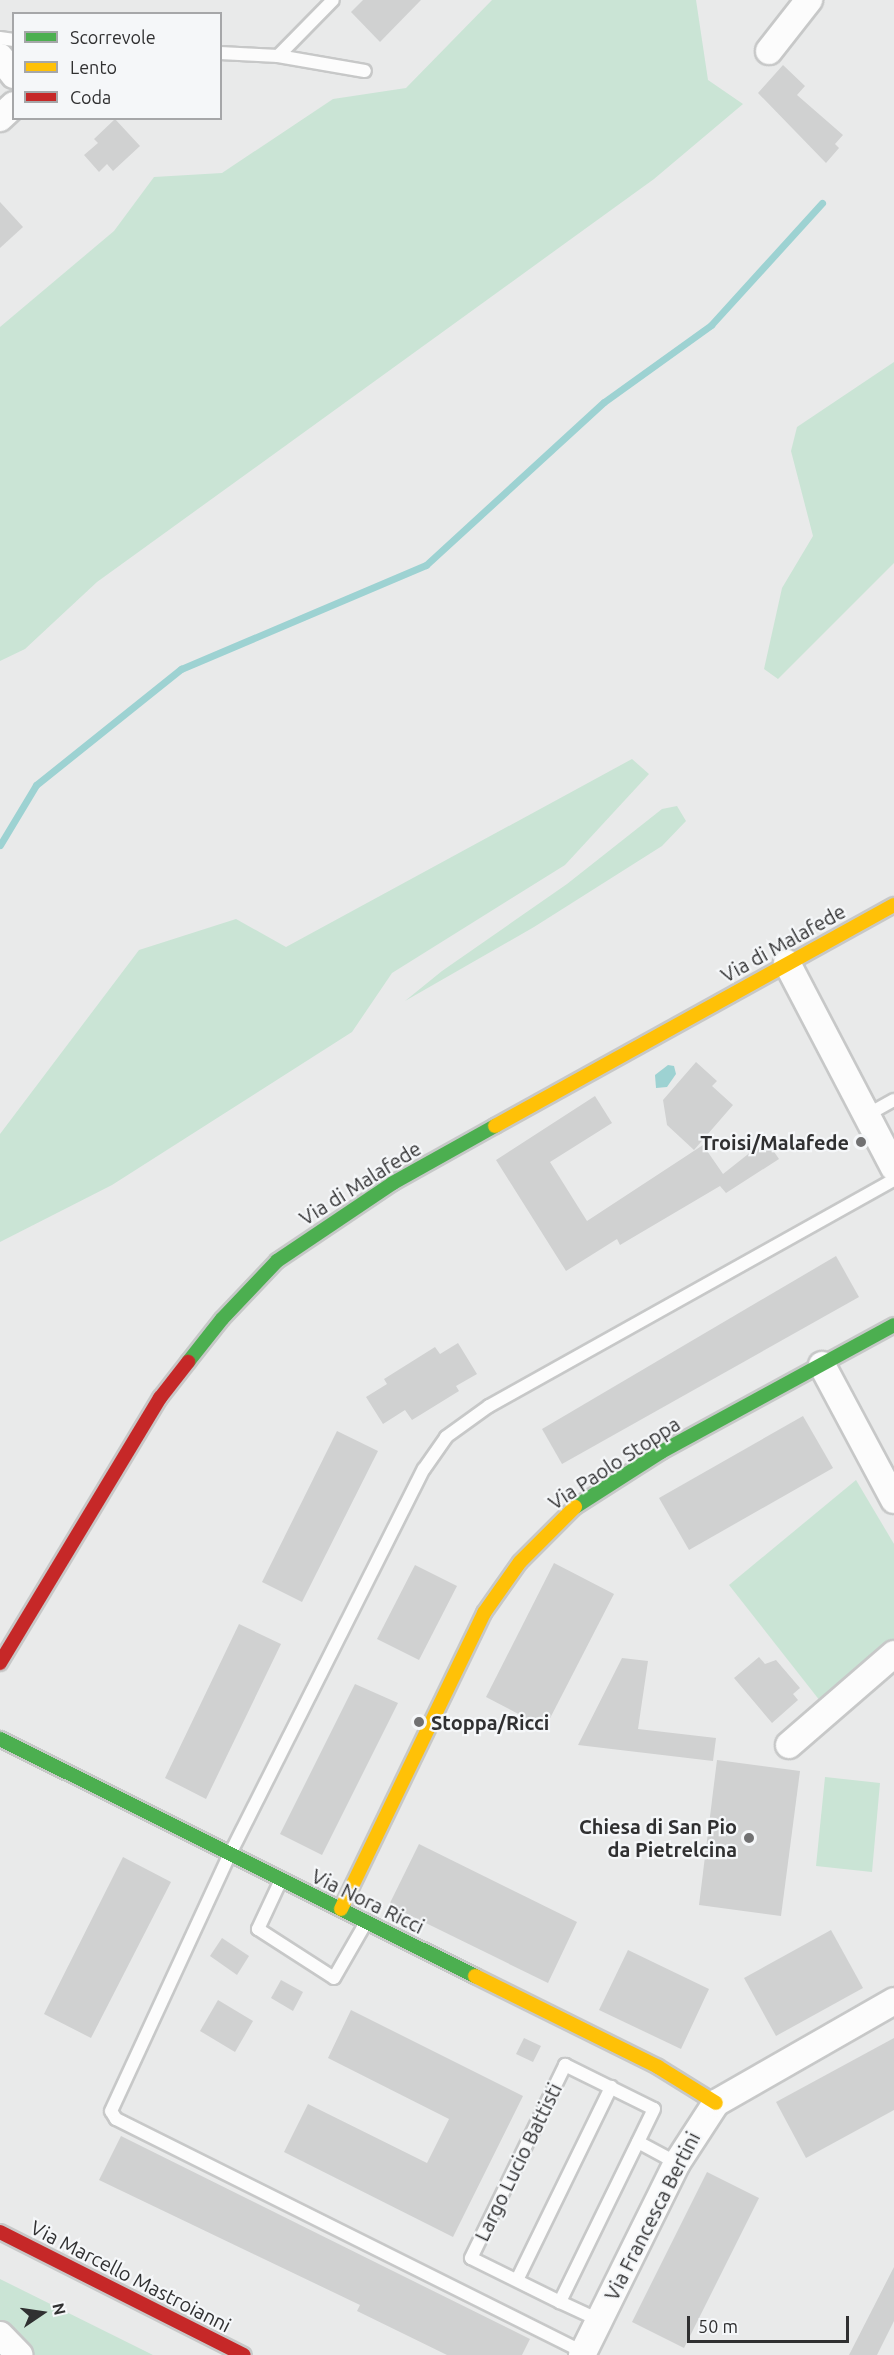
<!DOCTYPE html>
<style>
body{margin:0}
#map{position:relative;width:894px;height:2355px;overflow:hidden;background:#e9eaea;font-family:Ubuntu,sans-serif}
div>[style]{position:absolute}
.green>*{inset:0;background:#cae4d5}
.water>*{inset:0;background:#9dd2d2}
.stream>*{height:7px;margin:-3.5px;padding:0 3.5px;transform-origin:3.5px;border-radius:3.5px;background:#9dd2d2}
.building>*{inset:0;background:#d0d1d1}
.roads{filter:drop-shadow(2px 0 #c7c8c8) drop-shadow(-2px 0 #c7c8c8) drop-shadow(0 2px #c7c8c8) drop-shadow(0 -2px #c7c8c8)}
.lane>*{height:12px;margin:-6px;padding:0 6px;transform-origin:6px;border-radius:6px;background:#fcfcfc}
.street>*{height:26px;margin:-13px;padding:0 13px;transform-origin:13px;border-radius:13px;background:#fcfcfc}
.fast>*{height:14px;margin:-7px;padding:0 7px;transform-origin:7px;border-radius:7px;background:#4caf50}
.slow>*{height:14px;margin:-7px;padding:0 7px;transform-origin:7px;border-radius:7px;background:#ffc107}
.jam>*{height:14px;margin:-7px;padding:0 7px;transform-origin:7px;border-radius:7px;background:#c62828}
.dots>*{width:16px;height:16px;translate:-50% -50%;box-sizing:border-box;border:3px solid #f5f7f9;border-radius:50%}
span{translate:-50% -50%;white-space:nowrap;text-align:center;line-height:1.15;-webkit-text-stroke:4.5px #f5f7f9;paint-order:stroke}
.street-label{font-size:20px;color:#303031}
.poi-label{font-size:20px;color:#303031;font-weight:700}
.right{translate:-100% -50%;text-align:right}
.left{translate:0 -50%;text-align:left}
.legend{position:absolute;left:12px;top:12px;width:210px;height:108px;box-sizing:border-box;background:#f5f7f9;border:2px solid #a6a7a9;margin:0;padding:8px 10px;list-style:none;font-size:18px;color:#303031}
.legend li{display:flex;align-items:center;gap:12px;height:30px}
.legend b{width:30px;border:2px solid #a6a7a9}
.north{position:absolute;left:12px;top:2283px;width:60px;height:60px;-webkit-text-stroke:4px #f5f7f9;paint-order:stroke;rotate:77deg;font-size:16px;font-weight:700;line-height:24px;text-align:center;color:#303031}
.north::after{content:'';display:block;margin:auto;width:21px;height:27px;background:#303031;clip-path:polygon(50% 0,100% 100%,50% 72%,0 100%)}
.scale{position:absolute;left:687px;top:2316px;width:162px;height:27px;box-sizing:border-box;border:3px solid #303031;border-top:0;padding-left:8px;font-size:18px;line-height:21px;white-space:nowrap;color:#303031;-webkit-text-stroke:4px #f5f7f9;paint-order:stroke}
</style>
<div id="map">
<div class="green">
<i style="clip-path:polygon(492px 0,696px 0,708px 80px,743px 104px,654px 179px,97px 582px,25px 649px,0 661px,0 327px,114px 231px,154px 177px,222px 173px,333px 99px,406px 88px)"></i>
<i style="clip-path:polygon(894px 362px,894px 563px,778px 679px,764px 669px,782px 588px,813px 536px,791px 451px,797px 427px)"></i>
<i style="clip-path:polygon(632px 759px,649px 774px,565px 865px,392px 973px,352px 1032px,112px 1185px,0 1242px,0 1134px,139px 950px,236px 919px,286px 947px)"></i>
<i style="clip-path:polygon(677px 806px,686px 821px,662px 846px,534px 927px,405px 1001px,442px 971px,567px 884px,662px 809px)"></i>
<i style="clip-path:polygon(856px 1480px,894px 1544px,894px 1641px,824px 1706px,729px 1585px)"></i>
<i style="clip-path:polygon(825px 1777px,880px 1783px,872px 1872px,816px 1866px)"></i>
<i style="clip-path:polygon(0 2279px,153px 2355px,0 2355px)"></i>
</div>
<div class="water">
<i style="clip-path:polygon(668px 1065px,674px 1066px,676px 1074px,667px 1087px,656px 1088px,655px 1075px)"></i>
</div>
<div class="stream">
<i style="left:0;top:845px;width:70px;rotate:-59deg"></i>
<i style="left:36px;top:785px;width:186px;rotate:-38.7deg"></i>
<i style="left:181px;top:669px;width:266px;rotate:-23deg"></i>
<i style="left:426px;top:565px;width:241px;rotate:-42.5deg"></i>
<i style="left:604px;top:402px;width:132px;rotate:-35.7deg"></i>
<i style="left:711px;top:325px;width:165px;rotate:-47.7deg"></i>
</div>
<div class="building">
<i style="clip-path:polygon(363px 0,421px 0,380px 42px,351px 12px)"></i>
<i style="clip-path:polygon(783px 65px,805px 86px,797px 95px,843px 135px,835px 144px,839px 148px,826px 163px,758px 93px)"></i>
<i style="clip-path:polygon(115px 119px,140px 146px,113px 171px,107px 164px,99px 172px,84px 155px,98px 143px,94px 139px)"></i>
<i style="clip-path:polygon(0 202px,23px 227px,0 248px)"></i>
<i style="clip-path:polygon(696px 1062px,717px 1081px,712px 1086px,733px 1105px,694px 1150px,667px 1125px,663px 1100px)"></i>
<i style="clip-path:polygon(595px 1096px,612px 1123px,550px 1162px,587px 1221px,703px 1145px,723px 1174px,766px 1140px,779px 1159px,726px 1193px,720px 1186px,620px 1245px,617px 1239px,566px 1271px,496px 1160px)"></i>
<i style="clip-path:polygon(836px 1256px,859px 1297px,562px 1464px,542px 1429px)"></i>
<i style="clip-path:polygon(458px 1343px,477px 1374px,456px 1386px,459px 1391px,412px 1420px,405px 1410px,383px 1424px,366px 1397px,387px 1384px,384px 1379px,435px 1347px,440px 1354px)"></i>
<i style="clip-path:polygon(803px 1416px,833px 1468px,689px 1550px,659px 1498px)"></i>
<i style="clip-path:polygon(337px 1431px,378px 1451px,302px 1602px,262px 1582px)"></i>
<i style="clip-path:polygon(554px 1563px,614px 1594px,545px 1728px,486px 1697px)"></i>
<i style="clip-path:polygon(415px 1565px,457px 1586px,419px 1660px,377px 1639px)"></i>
<i style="clip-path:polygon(239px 1624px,281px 1644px,206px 1799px,165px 1778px)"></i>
<i style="clip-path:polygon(759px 1657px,765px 1664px,776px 1660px,800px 1688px,793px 1694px,798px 1700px,772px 1723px,734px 1678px)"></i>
<i style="clip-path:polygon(622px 1658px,648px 1661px,638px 1729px,716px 1738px,713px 1761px,578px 1745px)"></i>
<i style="clip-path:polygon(355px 1684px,398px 1703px,322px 1855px,280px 1834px)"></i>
<i style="clip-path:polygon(717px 1760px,800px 1771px,781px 1916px,699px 1905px)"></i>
<i style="clip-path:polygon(419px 1844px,577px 1922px,548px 1983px,389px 1905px)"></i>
<i style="clip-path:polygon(123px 1857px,171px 1882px,91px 2038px,44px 2014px)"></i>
<i style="clip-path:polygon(831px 1930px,863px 1988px,776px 2036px,744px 1978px)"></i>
<i style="clip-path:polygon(222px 1938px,249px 1956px,237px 1975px,210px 1956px)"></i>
<i style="clip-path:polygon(628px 1950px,709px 1989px,681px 2049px,599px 2010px)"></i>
<i style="clip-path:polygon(281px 1980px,303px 1992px,293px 2011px,271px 1998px)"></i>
<i style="clip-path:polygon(218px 2000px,253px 2021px,235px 2052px,200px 2031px)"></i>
<i style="clip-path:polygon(351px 2010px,523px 2096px,453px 2237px,284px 2152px,308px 2104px,427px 2163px,449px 2119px,328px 2058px)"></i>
<i style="clip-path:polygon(524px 2038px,541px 2046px,533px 2062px,516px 2054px)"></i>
<i style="clip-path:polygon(894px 2038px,894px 2110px,806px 2158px,776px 2102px)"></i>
<i style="clip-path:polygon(121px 2136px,530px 2339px,522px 2355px,447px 2355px,357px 2311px,360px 2305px,99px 2180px)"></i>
<i style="clip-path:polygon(707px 2172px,759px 2198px,684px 2348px,632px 2322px)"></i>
<i style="clip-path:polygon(894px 2267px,894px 2321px,877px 2355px,849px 2355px)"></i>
</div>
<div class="roads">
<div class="lane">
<i style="left:0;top:38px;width:14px;rotate:8deg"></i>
<i style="left:220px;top:53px;width:58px;rotate:3deg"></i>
<i style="left:278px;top:56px;width:88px;rotate:9.8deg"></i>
<i style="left:278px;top:56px;width:78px;rotate:-45.5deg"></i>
<i style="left:865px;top:1116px;width:33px;rotate:-29deg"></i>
<i style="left:280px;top:1882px;width:52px;rotate:115.1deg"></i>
<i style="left:258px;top:1929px;width:90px;rotate:32.8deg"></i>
<i style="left:334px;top:1978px;width:62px;rotate:-60.1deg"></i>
<i style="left:565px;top:2065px;width:99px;rotate:26.3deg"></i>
<i style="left:654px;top:2109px;width:215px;rotate:116deg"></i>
<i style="left:560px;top:2302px;width:99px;rotate:-153.7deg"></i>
<i style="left:471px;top:2258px;width:215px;rotate:-64deg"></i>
<i style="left:638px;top:2142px;width:44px;rotate:28.3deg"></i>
<i style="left:517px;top:2280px;width:215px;rotate:-64deg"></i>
<i style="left:560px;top:2302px;width:43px;rotate:24.8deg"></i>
<i style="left:583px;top:2352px;width:522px;rotate:-153.48deg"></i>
<i style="left:116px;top:2119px;width:9px;rotate:-122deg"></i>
<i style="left:111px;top:2111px;width:281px;rotate:-65.2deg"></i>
<i style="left:229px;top:1856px;width:433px;rotate:-63.3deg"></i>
<i style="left:424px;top:1469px;width:39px;rotate:-55deg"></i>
<i style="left:446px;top:1437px;width:53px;rotate:-35.8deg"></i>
<i style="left:489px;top:1406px;width:464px;rotate:-29.2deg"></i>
</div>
<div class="street">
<i style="left:769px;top:51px;width:65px;rotate:-51.9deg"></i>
<i style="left:0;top:57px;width:23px;rotate:52deg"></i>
<i style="left:0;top:118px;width:19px;rotate:-43deg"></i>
<i style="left:787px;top:963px;width:231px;rotate:62.4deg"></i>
<i style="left:822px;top:1365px;width:153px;rotate:61.9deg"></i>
<i style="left:789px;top:1745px;width:139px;rotate:-40.9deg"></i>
<i style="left:0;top:2335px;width:28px;rotate:46deg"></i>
<i style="left:582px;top:2355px;width:214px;rotate:-63.7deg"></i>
<i style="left:677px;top:2163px;width:72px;rotate:-57deg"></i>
<i style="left:716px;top:2103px;width:205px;rotate:-29.8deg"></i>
</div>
<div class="fast">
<i style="left:188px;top:1362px;width:55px;rotate:-51.7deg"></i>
<i style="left:222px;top:1319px;width:80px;rotate:-46.5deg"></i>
<i style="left:277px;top:1261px;width:140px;rotate:-33.9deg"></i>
<i style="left:393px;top:1183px;width:117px;rotate:-29.2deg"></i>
<i style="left:575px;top:1507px;width:102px;rotate:-32.6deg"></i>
<i style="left:661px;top:1452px;width:265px;rotate:-28.6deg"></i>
<i style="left:0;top:1739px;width:531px;rotate:26.52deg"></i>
</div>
<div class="slow">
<i style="left:495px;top:1126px;width:456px;rotate:-29deg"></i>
<i style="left:341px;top:1909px;width:329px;rotate:-64.2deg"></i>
<i style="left:484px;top:1613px;width:62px;rotate:-54.8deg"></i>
<i style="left:520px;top:1562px;width:78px;rotate:-45deg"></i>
<i style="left:475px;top:1976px;width:204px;rotate:26.4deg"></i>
<i style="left:658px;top:2067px;width:68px;rotate:31.8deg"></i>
</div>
<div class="jam">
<i style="left:0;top:1663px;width:310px;rotate:-58.9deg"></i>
<i style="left:160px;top:1398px;width:46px;rotate:-52.1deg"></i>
<i style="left:0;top:2232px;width:273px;rotate:26.8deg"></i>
</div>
</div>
<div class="dots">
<i style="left:861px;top:1142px;background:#717172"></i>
<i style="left:419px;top:1722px;background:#717172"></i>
<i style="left:749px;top:1838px;background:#717172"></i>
</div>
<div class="street-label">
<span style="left:783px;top:943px;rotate:-29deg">Via di Malafede</span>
<span style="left:360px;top:1183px;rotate:-32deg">Via di Malafede</span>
<span style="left:614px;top:1463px;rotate:-33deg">Via Paolo Stoppa</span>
<span style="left:368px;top:1901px;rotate:26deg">Via Nora Ricci</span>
<span style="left:518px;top:2162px;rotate:-64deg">Largo Lucio Battisti</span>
<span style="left:652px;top:2216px;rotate:-63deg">Via Francesca Bertini</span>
<span style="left:131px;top:2276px;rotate:27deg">Via Marcello Mastroianni</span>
</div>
<div class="poi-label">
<span class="right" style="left:849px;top:1142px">Troisi/Malafede</span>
<span class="left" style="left:431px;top:1722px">Stoppa/Ricci</span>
<span class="right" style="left:737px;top:1838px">Chiesa di San Pio<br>da Pietrelcina</span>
</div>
<ul class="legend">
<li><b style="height:8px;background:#4caf50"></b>Scorrevole</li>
<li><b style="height:8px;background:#ffc107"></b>Lento</li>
<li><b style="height:8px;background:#c62828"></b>Coda</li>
</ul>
<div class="north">N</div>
<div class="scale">50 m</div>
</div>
